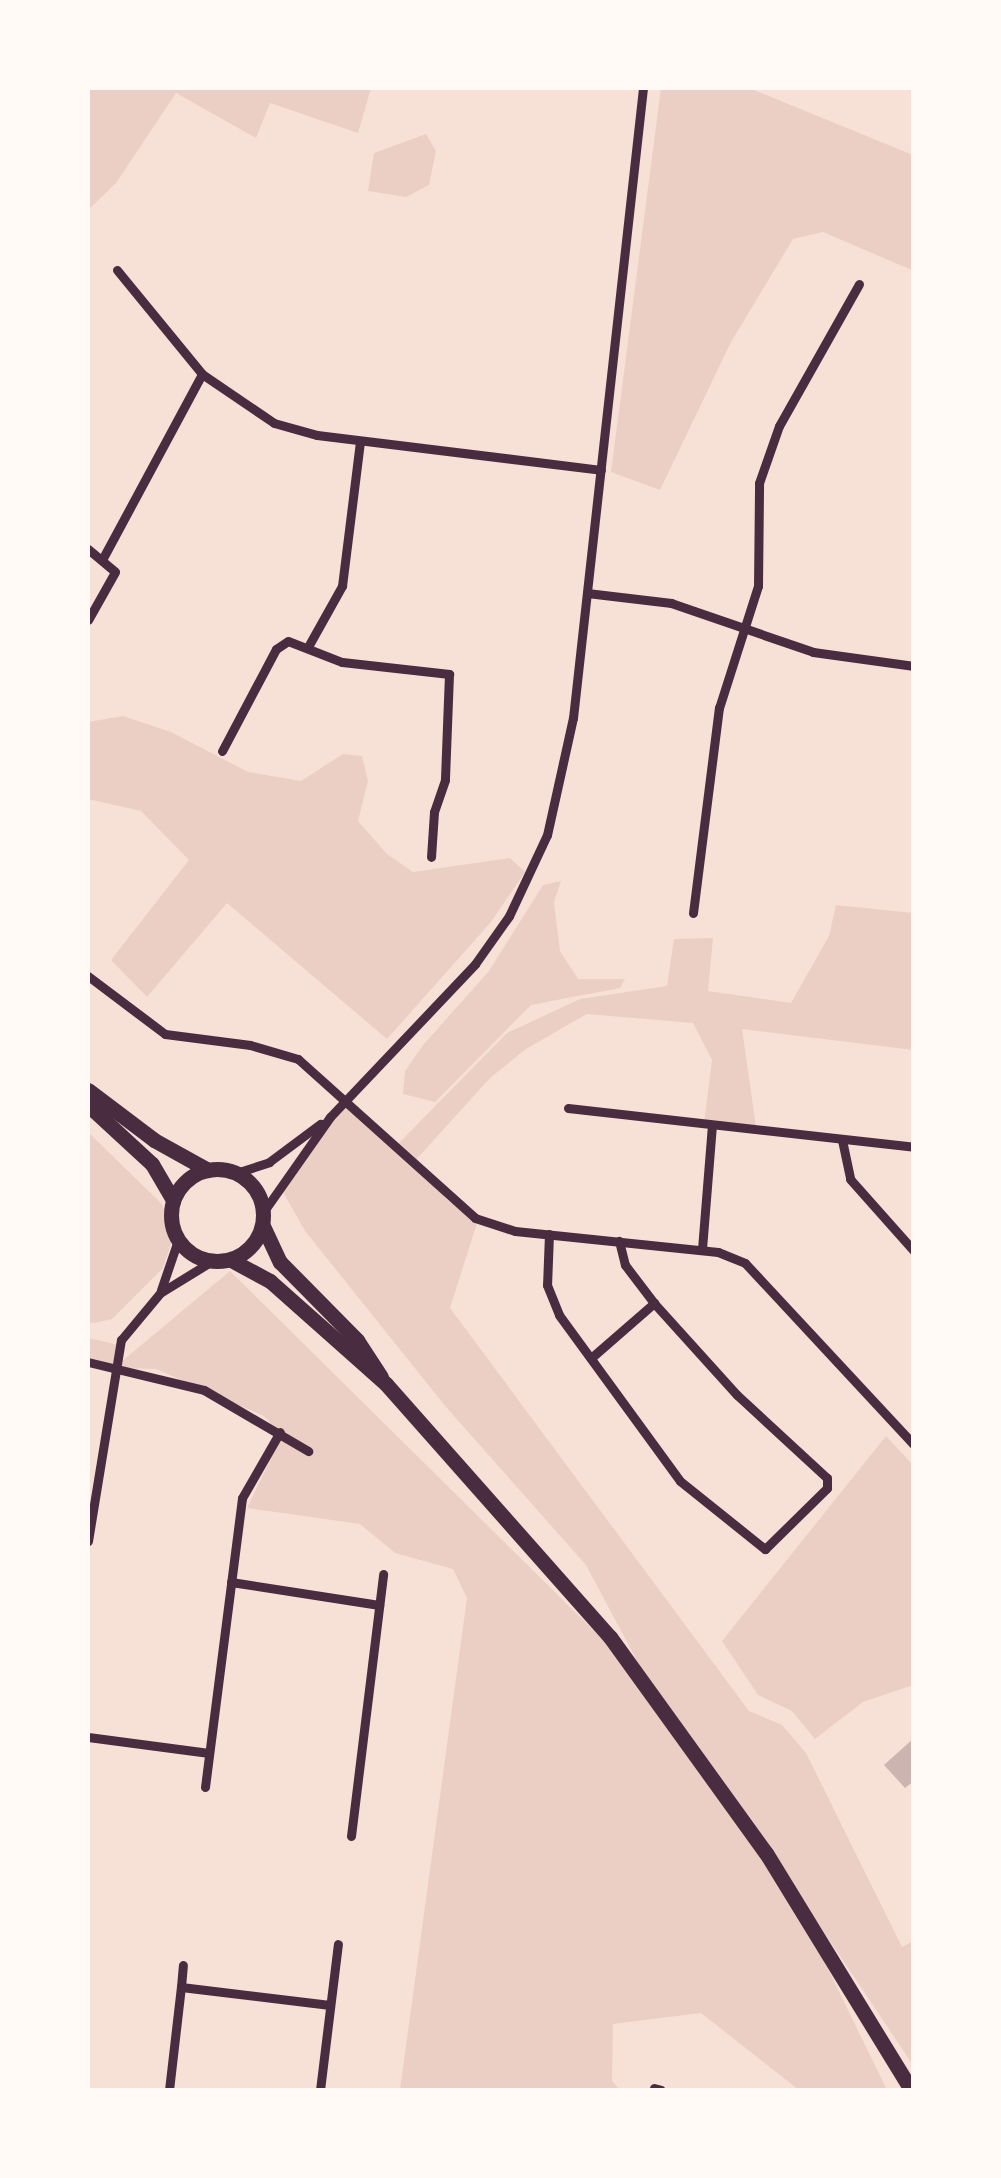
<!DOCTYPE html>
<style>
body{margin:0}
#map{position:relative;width:1001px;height:2178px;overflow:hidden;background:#f7e1d7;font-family:Overpass,sans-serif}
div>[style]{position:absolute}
.green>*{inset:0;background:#ebcfc5}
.building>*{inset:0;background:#ccb4b1}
.minor>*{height:9px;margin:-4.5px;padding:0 4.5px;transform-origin:4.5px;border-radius:4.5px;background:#4a2c40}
.primary>*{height:15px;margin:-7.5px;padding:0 7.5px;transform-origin:7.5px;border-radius:7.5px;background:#4a2c40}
.primary>.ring{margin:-7.5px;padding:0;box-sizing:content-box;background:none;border:15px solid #4a2c40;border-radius:50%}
span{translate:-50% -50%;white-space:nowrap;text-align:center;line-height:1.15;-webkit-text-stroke:10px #fffaf5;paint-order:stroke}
.frame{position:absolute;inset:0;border:90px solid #fffaf5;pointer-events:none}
</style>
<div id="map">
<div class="green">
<i style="clip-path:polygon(88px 88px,371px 88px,358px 133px,270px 103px,256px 138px,176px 93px,116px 183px,88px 210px)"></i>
<i style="clip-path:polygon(661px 88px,749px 88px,913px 155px,914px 271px,823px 232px,793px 239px,731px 342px,660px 490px,611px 472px)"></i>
<i style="clip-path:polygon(426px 134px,436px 151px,429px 185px,406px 197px,368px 191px,374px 153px)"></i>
<i style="clip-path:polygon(123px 716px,171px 732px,248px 772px,301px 781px,343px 754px,362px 756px,368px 781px,358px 821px,387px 854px,413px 872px,510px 858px,525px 872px,491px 922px,387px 1039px,227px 903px,147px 997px,111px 960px,189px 860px,141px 811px,88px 799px,88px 722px)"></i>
<i style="clip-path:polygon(561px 881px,554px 902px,560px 951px,578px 979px,625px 979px,620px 988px,531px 1005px,435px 1102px,403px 1094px,405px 1071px,424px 1044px,489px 971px,543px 885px)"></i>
<i style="clip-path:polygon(836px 905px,913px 913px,913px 1050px,742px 1029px,756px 1127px,704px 1123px,712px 1060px,693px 1023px,587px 1014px,526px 1049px,490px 1078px,414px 1162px,448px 1201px,478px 1220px,450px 1308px,749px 1711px,782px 1725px,806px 1753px,902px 1947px,913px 1941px,913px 2065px,773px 1856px,887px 2090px,799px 2090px,701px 2013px,613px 2024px,612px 2081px,620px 2090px,400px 2090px,467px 1598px,453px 1569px,395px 1553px,360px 1524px,247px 1508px,282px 1436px,264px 1416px,156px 1369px,114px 1368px,88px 1363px,88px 1338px,119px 1345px,115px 1367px,230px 1271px,651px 1687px,586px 1565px,446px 1407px,305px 1231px,283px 1192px,346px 1101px,398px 1144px,507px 1033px,580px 999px,667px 986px,674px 939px,713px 938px,708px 991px,791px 1003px,829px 936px)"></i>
<i style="clip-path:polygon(88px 1132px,162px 1204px,174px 1234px,163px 1268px,112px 1319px,94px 1323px,88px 1322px)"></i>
<i style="clip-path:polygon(886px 1436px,913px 1465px,913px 1685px,863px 1702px,815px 1739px,792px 1711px,758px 1695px,722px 1641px)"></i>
</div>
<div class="building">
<i style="clip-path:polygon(914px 1738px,914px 1781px,905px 1788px,884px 1765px)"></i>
</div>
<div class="minor">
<i style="left:117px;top:270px;width:134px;rotate:50.7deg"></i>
<i style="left:202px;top:374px;width:87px;rotate:34.2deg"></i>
<i style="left:274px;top:423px;width:45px;rotate:15.6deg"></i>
<i style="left:317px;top:435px;width:286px;rotate:7deg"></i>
<i style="left:88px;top:549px;width:35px;rotate:40deg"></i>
<i style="left:115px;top:572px;width:55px;rotate:119.4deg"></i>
<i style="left:103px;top:558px;width:209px;rotate:-61.7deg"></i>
<i style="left:587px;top:593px;width:85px;rotate:6.8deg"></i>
<i style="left:671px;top:603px;width:150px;rotate:19deg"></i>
<i style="left:813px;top:652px;width:102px;rotate:7.9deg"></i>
<i style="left:309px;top:645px;width:68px;rotate:-60.8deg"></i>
<i style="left:342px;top:586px;width:146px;rotate:-82.9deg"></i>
<i style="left:222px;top:751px;width:115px;rotate:-62.1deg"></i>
<i style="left:276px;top:649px;width:14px;rotate:-34deg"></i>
<i style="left:288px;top:641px;width:58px;rotate:21.3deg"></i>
<i style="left:342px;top:662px;width:108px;rotate:6.4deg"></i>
<i style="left:449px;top:674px;width:106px;rotate:92.2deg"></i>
<i style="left:445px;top:780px;width:34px;rotate:109deg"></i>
<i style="left:434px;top:812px;width:45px;rotate:93.8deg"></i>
<i style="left:693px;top:913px;width:207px;rotate:-82.8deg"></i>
<i style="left:719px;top:708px;width:128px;rotate:-72.3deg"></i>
<i style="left:758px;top:586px;width:103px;rotate:-89.4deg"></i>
<i style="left:759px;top:483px;width:60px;rotate:-70.7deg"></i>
<i style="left:779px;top:426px;width:163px;rotate:-60.6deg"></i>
<i style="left:88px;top:976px;width:96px;rotate:37deg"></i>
<i style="left:165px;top:1034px;width:86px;rotate:7.4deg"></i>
<i style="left:250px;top:1045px;width:50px;rotate:16.3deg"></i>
<i style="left:298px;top:1059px;width:238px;rotate:41.9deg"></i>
<i style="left:475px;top:1218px;width:42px;rotate:18deg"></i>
<i style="left:515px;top:1231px;width:204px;rotate:5.9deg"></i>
<i style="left:718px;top:1252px;width:29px;rotate:22deg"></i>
<i style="left:745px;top:1263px;width:248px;rotate:47.1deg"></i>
<i style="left:568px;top:1108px;width:348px;rotate:6.4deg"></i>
<i style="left:842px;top:1140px;width:40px;rotate:78deg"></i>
<i style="left:850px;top:1179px;width:96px;rotate:48.4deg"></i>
<i style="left:236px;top:1173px;width:35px;rotate:-18deg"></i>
<i style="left:269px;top:1162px;width:64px;rotate:-36.7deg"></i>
<i style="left:264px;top:1211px;width:115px;rotate:-54.9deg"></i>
<i style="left:330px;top:1117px;width:211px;rotate:-46.5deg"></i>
<i style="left:475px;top:964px;width:59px;rotate:-54.7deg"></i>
<i style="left:509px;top:916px;width:89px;rotate:-64.9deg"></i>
<i style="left:547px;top:835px;width:120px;rotate:-77.5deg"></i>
<i style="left:573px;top:718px;width:634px;rotate:-83.66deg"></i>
<i style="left:549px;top:1234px;width:51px;rotate:92.2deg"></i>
<i style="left:547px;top:1285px;width:32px;rotate:68deg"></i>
<i style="left:559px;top:1315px;width:205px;rotate:53.9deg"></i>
<i style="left:680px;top:1481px;width:109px;rotate:38.7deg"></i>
<i style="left:765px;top:1549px;width:87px;rotate:-44.5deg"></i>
<i style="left:827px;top:1488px;width:10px;rotate:-90deg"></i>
<i style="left:827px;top:1478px;width:122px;rotate:-137.3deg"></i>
<i style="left:737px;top:1395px;width:124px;rotate:-132.1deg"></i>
<i style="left:654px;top:1303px;width:48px;rotate:-127.3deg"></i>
<i style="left:625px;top:1265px;width:25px;rotate:-104deg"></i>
<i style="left:702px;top:1249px;width:124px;rotate:-85.4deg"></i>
<i style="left:161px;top:1290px;width:53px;rotate:-71.2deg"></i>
<i style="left:591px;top:1358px;width:84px;rotate:-41.1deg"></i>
<i style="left:88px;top:1362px;width:119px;rotate:13.6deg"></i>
<i style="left:204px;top:1390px;width:121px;rotate:30.4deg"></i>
<i style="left:88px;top:1541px;width:204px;rotate:-80.7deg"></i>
<i style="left:121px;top:1340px;width:61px;rotate:-50.3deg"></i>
<i style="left:160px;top:1293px;width:61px;rotate:-31.6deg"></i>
<i style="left:231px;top:1582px;width:150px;rotate:8.8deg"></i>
<i style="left:88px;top:1737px;width:122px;rotate:7.5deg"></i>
<i style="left:205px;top:1787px;width:291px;rotate:-82.7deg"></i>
<i style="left:242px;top:1498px;width:76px;rotate:-60.1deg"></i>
<i style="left:351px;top:1836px;width:264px;rotate:-83deg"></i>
<i style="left:181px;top:1987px;width:22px;rotate:-85deg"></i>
<i style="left:654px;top:2088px;width:7px;rotate:16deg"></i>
<i style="left:169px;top:2090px;width:104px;rotate:-83.4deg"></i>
<i style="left:181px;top:1987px;width:150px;rotate:6.9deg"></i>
<i style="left:320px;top:2090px;width:147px;rotate:-83deg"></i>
</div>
<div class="primary">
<i style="left:88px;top:1090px;width:83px;rotate:37.1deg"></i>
<i style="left:154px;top:1140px;width:62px;rotate:29.1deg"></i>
<i style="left:88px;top:1105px;width:87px;rotate:42.7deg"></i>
<i style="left:152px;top:1164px;width:42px;rotate:59.7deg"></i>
<i class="ring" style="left:171px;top:1169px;width:77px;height:77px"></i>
<i style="left:263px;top:1226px;width:40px;rotate:65deg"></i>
<i style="left:280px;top:1262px;width:110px;rotate:45.4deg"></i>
<i style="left:357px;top:1340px;width:44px;rotate:57deg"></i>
<i style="left:231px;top:1260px;width:44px;rotate:28.3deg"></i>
<i style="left:270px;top:1281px;width:155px;rotate:41.6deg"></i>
<i style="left:386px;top:1384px;width:338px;rotate:48.5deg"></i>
<i style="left:610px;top:1637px;width:266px;rotate:54.2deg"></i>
<i style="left:766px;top:1853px;width:278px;rotate:58.5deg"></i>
</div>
<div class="frame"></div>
</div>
